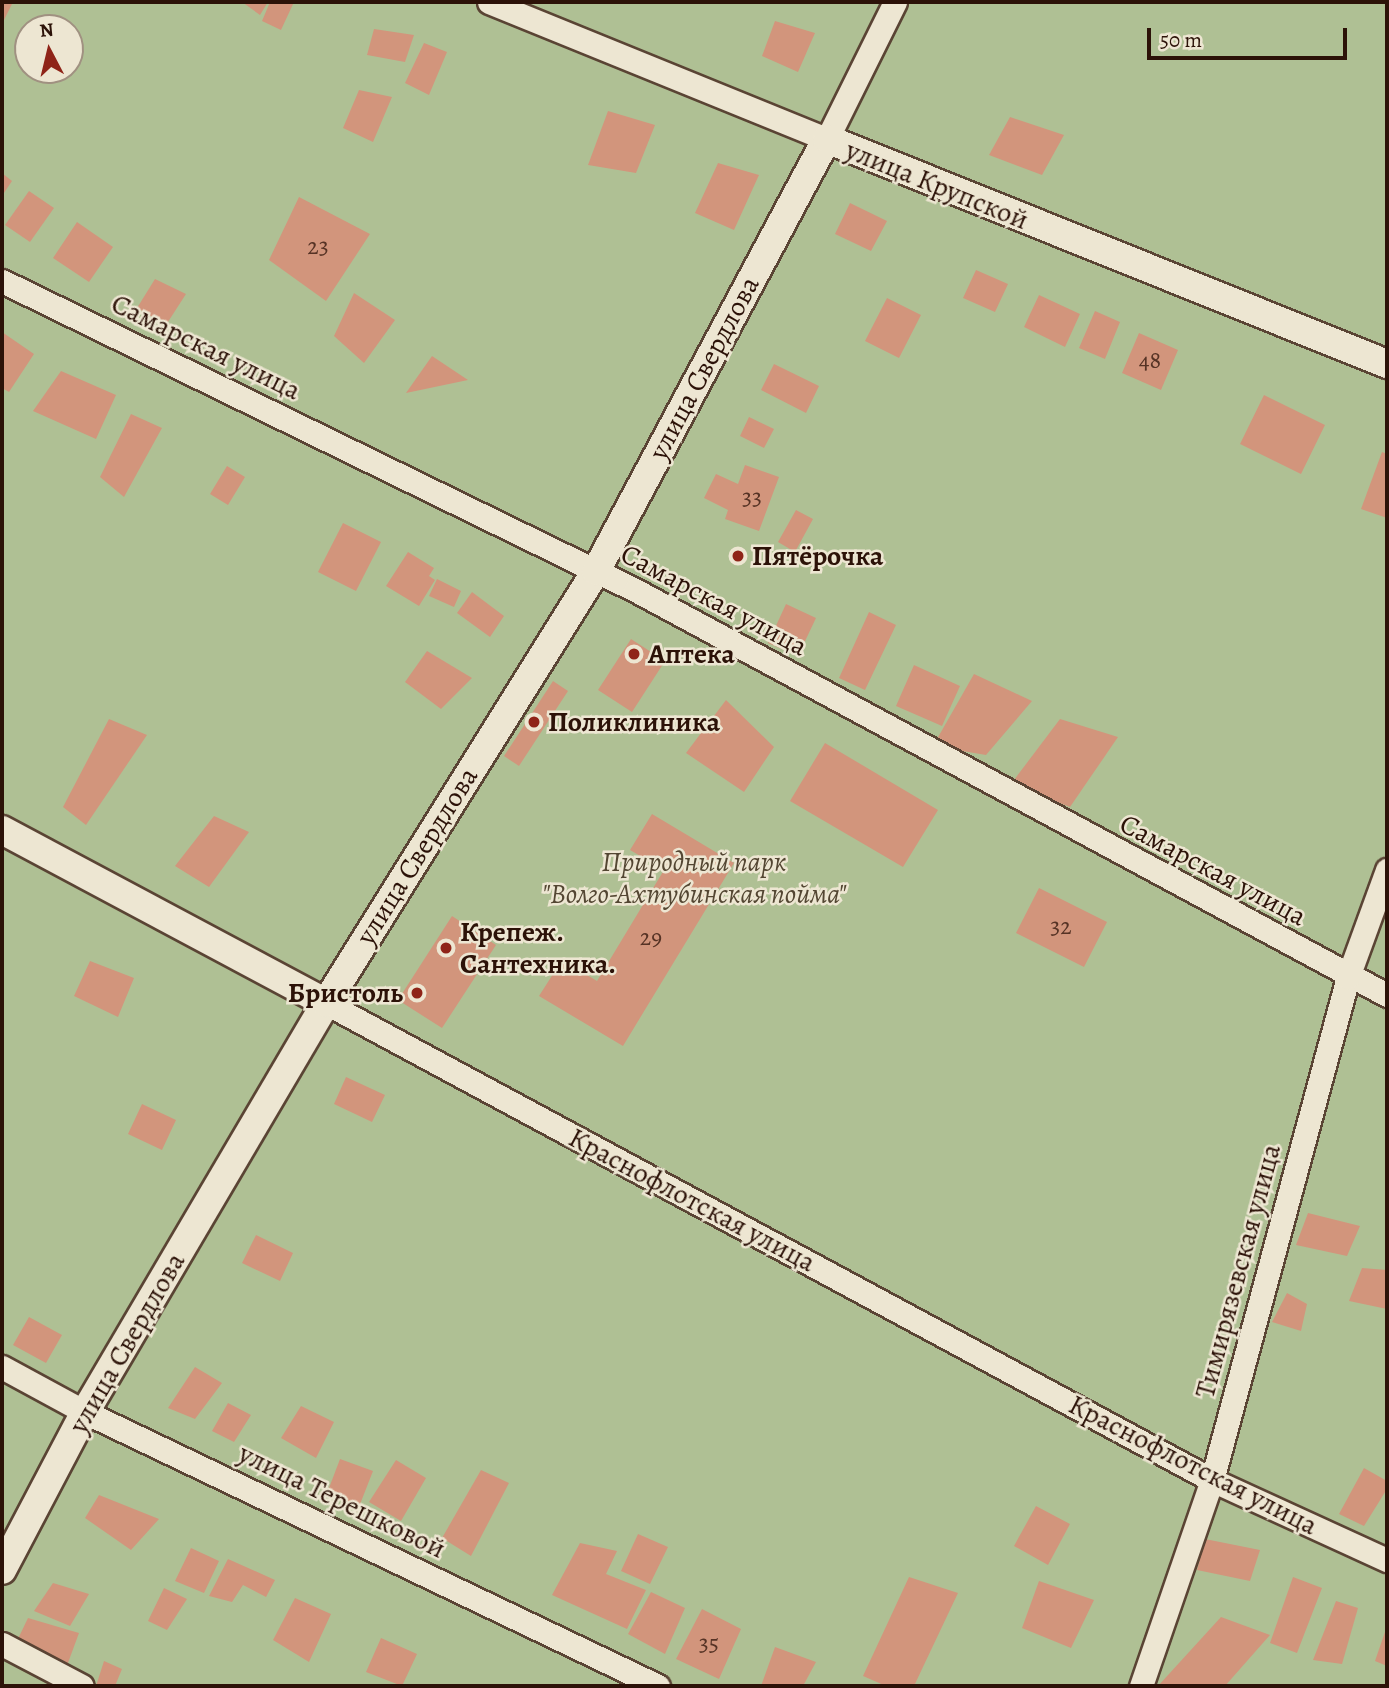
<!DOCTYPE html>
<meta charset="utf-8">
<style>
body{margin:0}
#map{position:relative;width:1389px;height:1688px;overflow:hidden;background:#e4d9ba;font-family:Alegreya,serif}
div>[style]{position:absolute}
.green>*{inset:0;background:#afc094}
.building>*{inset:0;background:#d2957c}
.roads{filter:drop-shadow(2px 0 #5a4434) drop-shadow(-2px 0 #5a4434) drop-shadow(0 2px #5a4434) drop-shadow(0 -2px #5a4434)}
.minor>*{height:23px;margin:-11.5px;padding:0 11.5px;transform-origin:11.5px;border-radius:11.5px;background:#ede6d2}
.tertiary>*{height:28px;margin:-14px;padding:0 14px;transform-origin:14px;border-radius:14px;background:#ede6d2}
.dots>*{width:19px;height:19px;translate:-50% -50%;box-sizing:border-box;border:4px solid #ede6d2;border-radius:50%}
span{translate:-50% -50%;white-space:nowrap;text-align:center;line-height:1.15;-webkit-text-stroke:5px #ede6d2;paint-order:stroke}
.number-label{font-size:24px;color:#563325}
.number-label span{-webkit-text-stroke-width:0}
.street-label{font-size:28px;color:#2c1208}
.poi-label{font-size:28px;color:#2c1208;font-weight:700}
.left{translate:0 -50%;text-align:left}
.right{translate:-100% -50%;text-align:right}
.park-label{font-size:28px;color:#534632;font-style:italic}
.frame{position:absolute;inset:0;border:4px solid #2c1208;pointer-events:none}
.north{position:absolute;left:14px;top:14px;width:70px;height:70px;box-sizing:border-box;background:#ede6d2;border:2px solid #a09181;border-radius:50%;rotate:353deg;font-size:19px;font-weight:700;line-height:28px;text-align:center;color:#2c1208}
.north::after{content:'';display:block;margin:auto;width:24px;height:32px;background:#8f2418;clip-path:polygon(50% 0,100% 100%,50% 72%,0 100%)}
.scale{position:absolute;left:1147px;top:28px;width:200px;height:32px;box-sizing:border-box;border:4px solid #2c1208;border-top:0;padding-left:9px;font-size:21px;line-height:24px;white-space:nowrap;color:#2c1208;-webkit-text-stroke:5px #ede6d2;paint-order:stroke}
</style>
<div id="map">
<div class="green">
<i style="clip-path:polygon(evenodd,2px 2px,1387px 2px,1387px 1686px,2px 1686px,2px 2px,28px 28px,70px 28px,70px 70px,28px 70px,28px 28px)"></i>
</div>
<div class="building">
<i style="clip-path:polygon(2px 2px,13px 2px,2px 24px)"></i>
<i style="clip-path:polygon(242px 2px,268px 2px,260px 15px)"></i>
<i style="clip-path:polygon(270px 2px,294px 2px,281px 30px,262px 21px)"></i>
<i style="clip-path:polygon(775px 21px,815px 33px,798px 72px,762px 56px)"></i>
<i style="clip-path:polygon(374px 29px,414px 35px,405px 62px,367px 55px)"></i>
<i style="clip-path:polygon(424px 43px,447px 52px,429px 95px,405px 83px)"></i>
<i style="clip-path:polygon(359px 90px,392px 97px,373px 142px,343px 128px)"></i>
<i style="clip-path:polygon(608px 111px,655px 125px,636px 173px,588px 165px)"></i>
<i style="clip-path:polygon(1010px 117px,1064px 135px,1042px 175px,989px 155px)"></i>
<i style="clip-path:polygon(718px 163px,759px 175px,734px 230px,695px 213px)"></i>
<i style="clip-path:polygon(2px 173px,12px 181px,2px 196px)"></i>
<i style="clip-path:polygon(29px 191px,54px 208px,30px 242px,5px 225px)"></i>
<i style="clip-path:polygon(299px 197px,370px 234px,326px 301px,269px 260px)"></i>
<i style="clip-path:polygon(850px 203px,887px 221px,871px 251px,835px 234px)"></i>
<i style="clip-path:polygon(77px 222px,113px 247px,89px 282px,53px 258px)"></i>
<i style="clip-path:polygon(976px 270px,1008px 284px,995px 312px,963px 298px)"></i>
<i style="clip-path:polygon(155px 279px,186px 294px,166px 325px,137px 308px)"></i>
<i style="clip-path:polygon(354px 293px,395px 320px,364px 363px,334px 336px)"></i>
<i style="clip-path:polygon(1039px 295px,1080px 314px,1065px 347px,1024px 327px)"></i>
<i style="clip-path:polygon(887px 298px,921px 315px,899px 358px,865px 341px)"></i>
<i style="clip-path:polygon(1095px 311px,1120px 322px,1105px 359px,1079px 348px)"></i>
<i style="clip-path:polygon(2px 332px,34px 354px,9px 392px,2px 388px)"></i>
<i style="clip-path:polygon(1139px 333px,1178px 350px,1161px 390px,1122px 373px)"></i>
<i style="clip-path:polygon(432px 356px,468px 380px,406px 393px)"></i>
<i style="clip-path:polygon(774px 364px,819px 386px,806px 413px,761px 390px)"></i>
<i style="clip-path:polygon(61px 371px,116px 395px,96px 439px,33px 411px)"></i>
<i style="clip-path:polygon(1264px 395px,1325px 425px,1301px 474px,1240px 444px)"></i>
<i style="clip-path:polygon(131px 414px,162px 428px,124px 497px,100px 477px)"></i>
<i style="clip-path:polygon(749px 417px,774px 429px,764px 448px,740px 436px)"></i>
<i style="clip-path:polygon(1382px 452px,1387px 454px,1387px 518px,1361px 509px)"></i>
<i style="clip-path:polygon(745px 465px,779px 477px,759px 531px,725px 519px,728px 510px,704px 498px,716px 474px,738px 484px)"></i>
<i style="clip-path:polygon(227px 466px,245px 477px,228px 505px,210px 494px)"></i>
<i style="clip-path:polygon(796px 510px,813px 519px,795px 552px,778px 542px)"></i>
<i style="clip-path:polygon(343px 523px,381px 542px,356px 591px,318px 572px)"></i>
<i style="clip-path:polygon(408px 552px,434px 568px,429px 576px,435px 580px,419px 606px,386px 586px)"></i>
<i style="clip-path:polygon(437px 579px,461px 591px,454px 607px,429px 596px)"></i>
<i style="clip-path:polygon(472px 592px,504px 616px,490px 637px,457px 613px)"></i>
<i style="clip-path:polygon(786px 604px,816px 618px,798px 656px,768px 643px)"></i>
<i style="clip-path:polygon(869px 612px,896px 625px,865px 690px,839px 678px)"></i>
<i style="clip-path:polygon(631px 639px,665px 661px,632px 712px,598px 690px)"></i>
<i style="clip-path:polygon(427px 651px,472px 678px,441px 709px,405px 682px)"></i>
<i style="clip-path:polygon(914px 665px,960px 686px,942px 726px,896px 706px)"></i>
<i style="clip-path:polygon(974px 674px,1032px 701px,986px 755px,933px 746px)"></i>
<i style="clip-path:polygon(553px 681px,568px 691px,519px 766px,504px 756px)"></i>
<i style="clip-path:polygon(726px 700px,774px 747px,744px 792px,686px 753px)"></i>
<i style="clip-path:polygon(109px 719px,147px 735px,86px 825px,63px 807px)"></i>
<i style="clip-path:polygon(1060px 719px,1118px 737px,1070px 807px,1011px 784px)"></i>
<i style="clip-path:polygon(825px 743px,938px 810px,903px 867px,790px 801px)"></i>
<i style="clip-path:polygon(652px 814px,734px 863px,623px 1046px,539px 996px,562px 960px,597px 981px,664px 870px,630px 850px)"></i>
<i style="clip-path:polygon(214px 816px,249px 832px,209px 887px,175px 866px)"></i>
<i style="clip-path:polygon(1039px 888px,1107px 922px,1084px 967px,1016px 933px)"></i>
<i style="clip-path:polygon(452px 916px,496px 945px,442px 1028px,398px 1000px)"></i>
<i style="clip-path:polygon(90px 961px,134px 978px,118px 1017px,74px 996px)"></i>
<i style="clip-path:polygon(346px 1077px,385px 1095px,372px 1122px,334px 1104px)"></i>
<i style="clip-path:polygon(142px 1104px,176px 1120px,162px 1150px,128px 1134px)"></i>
<i style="clip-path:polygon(1308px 1213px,1360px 1226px,1347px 1256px,1296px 1245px)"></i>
<i style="clip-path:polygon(256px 1235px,293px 1253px,280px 1281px,242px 1263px)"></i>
<i style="clip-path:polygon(1362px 1268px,1387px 1270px,1387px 1309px,1349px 1301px)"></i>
<i style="clip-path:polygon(1287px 1293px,1307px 1304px,1301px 1331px,1272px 1322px)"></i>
<i style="clip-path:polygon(29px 1317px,62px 1335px,46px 1363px,13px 1345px)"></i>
<i style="clip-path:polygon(195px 1367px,222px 1383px,195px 1419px,168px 1408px)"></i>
<i style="clip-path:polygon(228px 1403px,251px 1415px,234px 1442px,212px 1431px)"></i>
<i style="clip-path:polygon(301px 1406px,334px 1422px,316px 1458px,281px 1438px)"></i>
<i style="clip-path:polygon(340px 1459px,373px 1471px,357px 1512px,329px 1488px)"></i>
<i style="clip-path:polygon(396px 1460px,426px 1478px,401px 1521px,369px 1502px)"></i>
<i style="clip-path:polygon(1364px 1468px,1387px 1481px,1387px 1489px,1364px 1526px,1339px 1514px)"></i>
<i style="clip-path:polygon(481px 1470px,509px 1483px,471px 1556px,442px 1538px)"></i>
<i style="clip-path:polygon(99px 1495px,159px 1519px,131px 1550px,85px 1518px)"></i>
<i style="clip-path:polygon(1036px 1506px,1070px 1524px,1048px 1565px,1014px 1546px)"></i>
<i style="clip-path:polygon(638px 1534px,668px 1547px,650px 1584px,621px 1571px)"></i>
<i style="clip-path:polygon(1205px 1539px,1260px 1550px,1250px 1581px,1197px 1570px)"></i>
<i style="clip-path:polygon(580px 1543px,617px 1551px,606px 1574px,646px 1590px,627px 1629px,552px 1595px)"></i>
<i style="clip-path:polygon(191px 1548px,219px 1561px,204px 1593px,175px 1581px)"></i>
<i style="clip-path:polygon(228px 1559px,275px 1580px,266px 1597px,243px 1585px,232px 1602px,209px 1596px)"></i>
<i style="clip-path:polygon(909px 1577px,958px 1593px,914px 1686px,886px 1686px,863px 1676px)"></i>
<i style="clip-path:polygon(1293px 1577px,1322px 1588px,1297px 1653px,1270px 1643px)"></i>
<i style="clip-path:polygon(1039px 1581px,1094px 1600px,1071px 1648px,1022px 1628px)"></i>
<i style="clip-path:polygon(53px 1583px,89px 1594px,70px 1626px,34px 1611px)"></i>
<i style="clip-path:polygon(164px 1588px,187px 1599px,167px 1630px,148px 1621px)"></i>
<i style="clip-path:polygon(651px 1592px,685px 1608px,665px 1654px,628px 1634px)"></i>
<i style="clip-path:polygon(295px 1598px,331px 1614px,309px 1662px,273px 1640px)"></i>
<i style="clip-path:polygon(1336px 1601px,1358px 1608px,1342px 1664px,1313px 1660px)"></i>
<i style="clip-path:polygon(702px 1609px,741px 1629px,719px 1679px,676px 1659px)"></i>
<i style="clip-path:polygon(1221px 1617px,1270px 1635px,1225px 1686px,1158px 1686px)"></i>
<i style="clip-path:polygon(28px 1618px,79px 1633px,65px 1671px,15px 1645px)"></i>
<i style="clip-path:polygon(1387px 1626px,1387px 1666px,1375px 1661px)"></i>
<i style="clip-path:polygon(381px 1638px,417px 1654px,402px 1686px,366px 1672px)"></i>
<i style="clip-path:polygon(775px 1647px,816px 1662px,803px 1686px,761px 1686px)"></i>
<i style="clip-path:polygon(104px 1661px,122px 1669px,115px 1686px,96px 1686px)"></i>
</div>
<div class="roads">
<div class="minor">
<i style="left:489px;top:2px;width:365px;rotate:22.1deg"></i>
<i style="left:827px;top:139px;width:153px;rotate:-63.6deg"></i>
<i style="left:2px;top:281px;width:704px;rotate:26.02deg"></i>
<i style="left:635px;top:590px;width:854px;rotate:28.31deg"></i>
<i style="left:326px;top:1003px;width:1006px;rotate:28.3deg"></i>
<i style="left:1212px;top:1480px;width:192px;rotate:24.6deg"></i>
<i style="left:2px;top:1367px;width:94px;rotate:28.5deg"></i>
<i style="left:85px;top:1412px;width:635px;rotate:25.56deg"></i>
<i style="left:2px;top:1644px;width:90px;rotate:27.7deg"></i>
<i style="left:1141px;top:1686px;width:218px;rotate:-71deg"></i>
<i style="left:1212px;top:1480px;width:521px;rotate:-74.87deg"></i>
<i style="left:1348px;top:977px;width:114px;rotate:-70deg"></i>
</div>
<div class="tertiary">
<i style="left:2px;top:830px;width:367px;rotate:28.1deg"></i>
<i style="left:2px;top:1570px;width:178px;rotate:-62.3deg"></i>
<i style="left:85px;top:1412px;width:475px;rotate:-59.5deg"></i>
<i style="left:326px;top:1003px;width:509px;rotate:-57.99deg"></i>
<i style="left:596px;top:571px;width:490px;rotate:-61.9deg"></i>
<i style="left:827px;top:139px;width:604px;rotate:21.89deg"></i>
</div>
</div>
<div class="dots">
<i style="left:738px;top:556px;background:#8f2418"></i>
<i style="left:634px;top:654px;background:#8f2418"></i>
<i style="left:534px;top:722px;background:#8f2418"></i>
<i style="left:446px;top:948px;background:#8f2418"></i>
<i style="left:417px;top:993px;background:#8f2418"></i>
</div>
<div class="number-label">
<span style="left:318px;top:247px">23</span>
<span style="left:1150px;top:361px">48</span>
<span style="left:752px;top:498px">33</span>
<span style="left:1061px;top:927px">32</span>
<span style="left:651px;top:938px">29</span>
<span style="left:709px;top:1644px">35</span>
</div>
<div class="street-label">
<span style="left:937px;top:185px;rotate:22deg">улица Крупской</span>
<span style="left:206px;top:347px;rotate:26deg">Самарская улица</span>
<span style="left:704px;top:368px;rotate:-62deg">улица Свердлова</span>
<span style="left:714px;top:600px;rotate:28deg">Самарская улица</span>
<span style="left:417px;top:856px;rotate:-58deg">улица Свердлова</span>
<span style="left:1213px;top:870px;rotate:28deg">Самарская улица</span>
<span style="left:692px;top:1200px;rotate:28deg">Краснофлотская улица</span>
<span style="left:1238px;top:1271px;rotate:-75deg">Тимирязевская улица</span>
<span style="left:127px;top:1343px;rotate:-60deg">улица Свердлова</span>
<span style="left:1193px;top:1465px;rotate:27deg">Краснофлотская улица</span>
<span style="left:342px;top:1501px;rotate:26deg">улица Терешковой</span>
</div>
<div class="poi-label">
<span class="left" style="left:752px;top:556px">Пятёрочка</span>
<span class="left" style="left:648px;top:654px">Аптека</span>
<span class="left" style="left:548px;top:722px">Поликлиника</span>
<span class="left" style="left:460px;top:948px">Крепеж.<br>Сантехника.</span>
<span class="right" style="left:403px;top:993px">Бристоль</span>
</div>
<div class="park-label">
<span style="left:694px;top:878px">Природный парк<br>"Волго-Ахтубинская пойма"</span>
</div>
<div class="frame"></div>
<div class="north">N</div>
<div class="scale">50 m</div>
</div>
